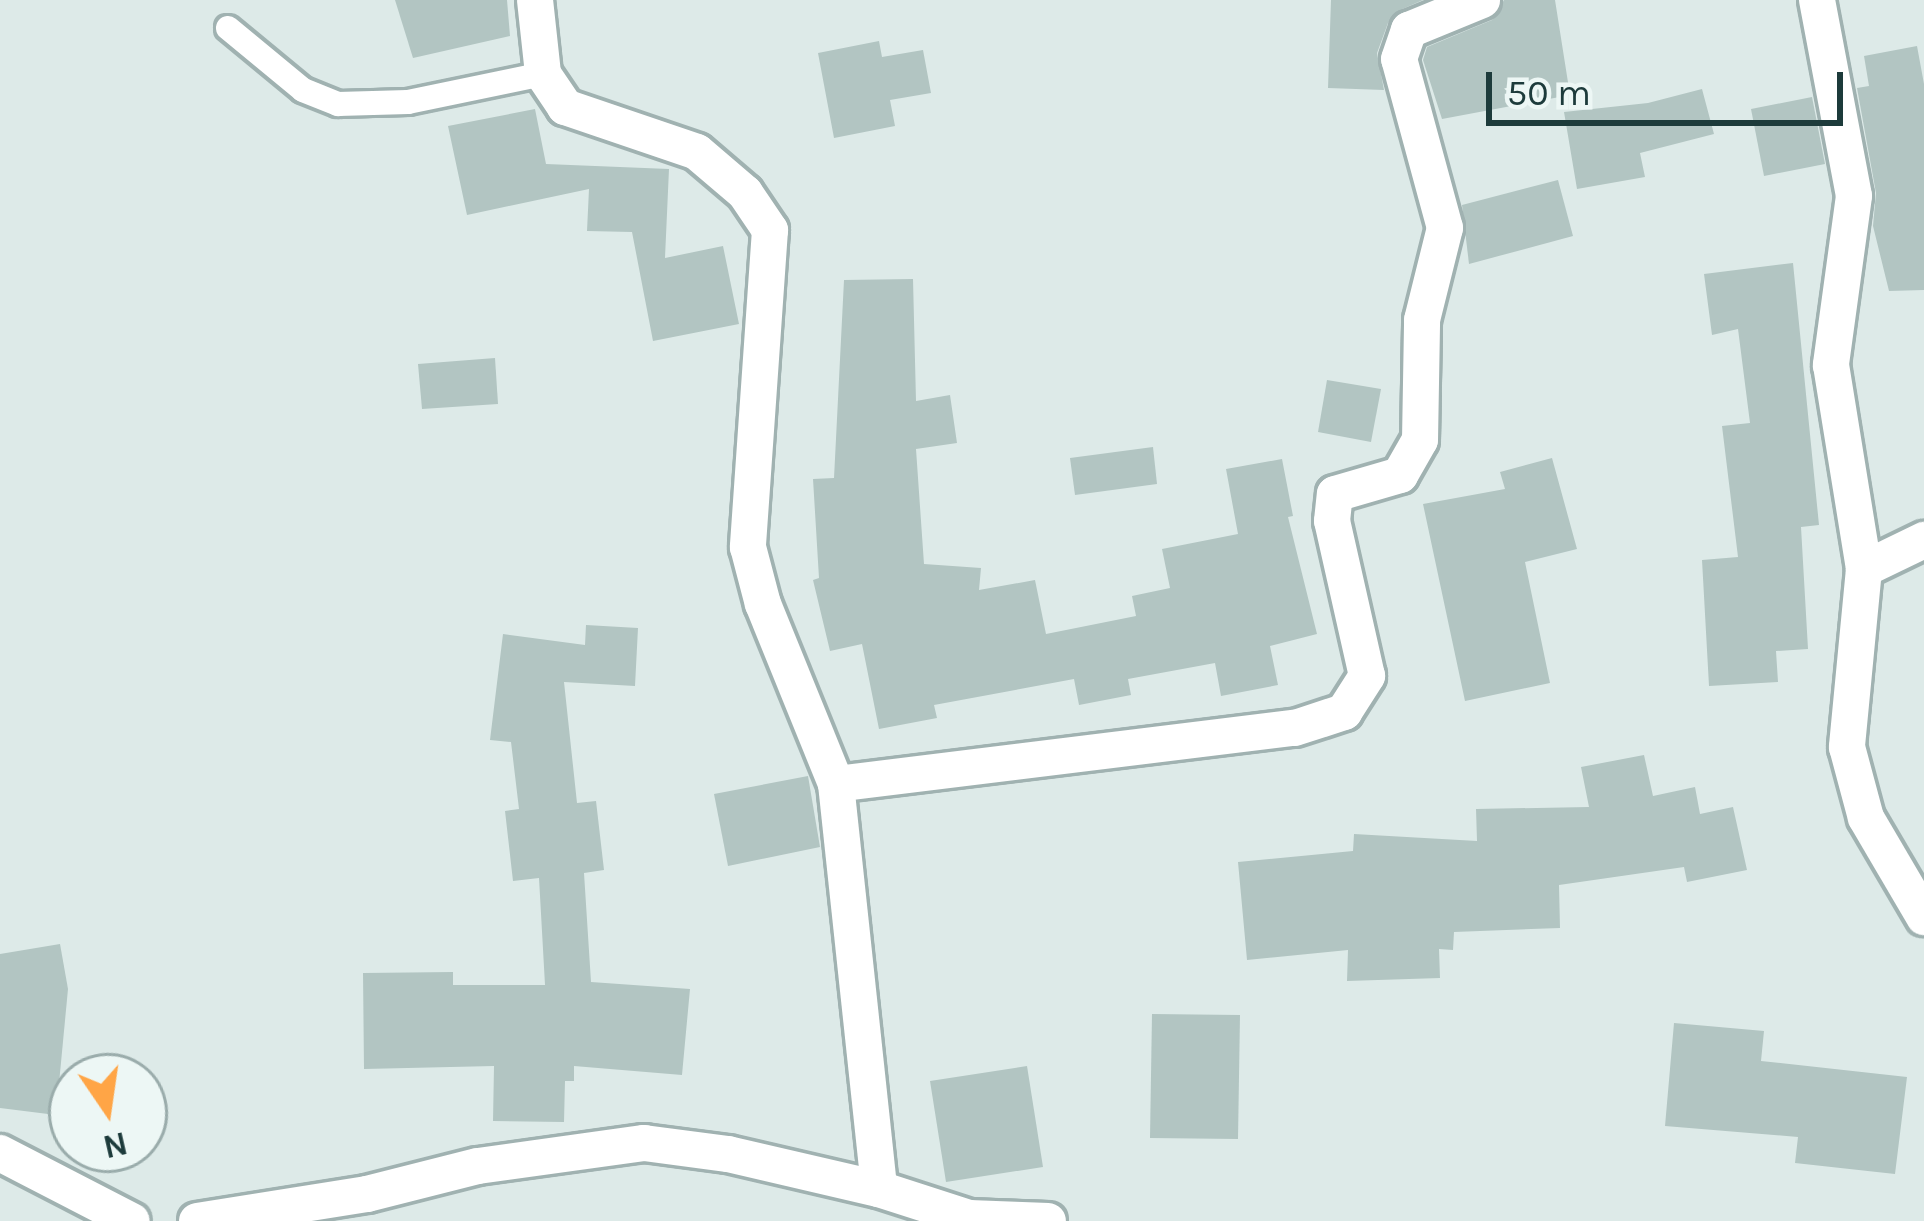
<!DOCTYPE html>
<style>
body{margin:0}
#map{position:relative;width:1924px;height:1221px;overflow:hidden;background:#ddeae8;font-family:Karla,sans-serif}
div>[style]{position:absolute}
.building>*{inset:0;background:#b2c5c2}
.roads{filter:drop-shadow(3px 0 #a0b2b1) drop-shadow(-3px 0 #a0b2b1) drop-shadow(0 3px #a0b2b1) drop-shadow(0 -3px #a0b2b1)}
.lane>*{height:24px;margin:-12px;padding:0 12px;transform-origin:12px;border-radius:12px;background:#fff}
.street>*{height:36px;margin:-18px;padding:0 18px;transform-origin:18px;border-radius:18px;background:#fff}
span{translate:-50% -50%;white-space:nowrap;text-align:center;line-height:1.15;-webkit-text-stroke:9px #edf7f5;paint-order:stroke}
.north{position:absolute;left:48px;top:1053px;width:120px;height:120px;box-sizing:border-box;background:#edf7f5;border:3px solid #9aacab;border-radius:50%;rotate:167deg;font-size:33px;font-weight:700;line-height:48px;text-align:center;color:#1d3b3b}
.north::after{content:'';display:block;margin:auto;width:42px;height:54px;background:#ffa546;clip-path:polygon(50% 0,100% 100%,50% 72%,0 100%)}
.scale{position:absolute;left:1486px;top:72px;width:357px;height:54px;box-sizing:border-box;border:6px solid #1d3b3b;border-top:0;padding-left:15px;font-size:36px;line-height:42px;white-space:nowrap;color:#1d3b3b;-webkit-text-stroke:9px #edf7f5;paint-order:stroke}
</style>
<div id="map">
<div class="building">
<i style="clip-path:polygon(395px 0,507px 0,510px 36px,413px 58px)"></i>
<i style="clip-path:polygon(1331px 0,1423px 0,1400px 10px,1388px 23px,1377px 53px,1384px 90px,1328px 88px)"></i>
<i style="clip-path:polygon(1504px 0,1555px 0,1570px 95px,1442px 119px,1423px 60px,1427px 47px,1492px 20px)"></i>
<i style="clip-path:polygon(879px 41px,882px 57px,923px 50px,931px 93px,890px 100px,895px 126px,834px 138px,818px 53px)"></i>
<i style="clip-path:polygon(1917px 46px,1924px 84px,1924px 290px,1889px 291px,1873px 226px,1876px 193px,1857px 88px,1869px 86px,1864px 56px)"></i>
<i style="clip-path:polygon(1702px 89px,1714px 134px,1640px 153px,1645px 177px,1577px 189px,1564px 112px,1648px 103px)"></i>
<i style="clip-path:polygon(1812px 97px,1825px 164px,1764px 176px,1751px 109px)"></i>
<i style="clip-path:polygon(535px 109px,546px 164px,669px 169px,665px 258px,723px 246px,739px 324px,653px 341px,632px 232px,587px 231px,589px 189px,467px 215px,448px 126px)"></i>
<i style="clip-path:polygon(1558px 180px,1573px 236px,1469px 264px,1462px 205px)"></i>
<i style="clip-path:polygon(1793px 263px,1819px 525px,1801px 527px,1808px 649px,1776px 651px,1778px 682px,1709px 686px,1702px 560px,1738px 557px,1722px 426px,1750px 423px,1738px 329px,1712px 335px,1704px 274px)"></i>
<i style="clip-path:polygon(913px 279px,916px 401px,950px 395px,957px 443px,916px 449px,924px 564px,981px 568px,979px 590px,1035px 580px,1046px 634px,1136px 616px,1132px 596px,1170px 588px,1162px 549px,1238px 534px,1226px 469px,1282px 459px,1293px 516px,1288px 517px,1317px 634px,1270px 646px,1278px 685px,1221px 696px,1215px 663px,1128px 679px,1131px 695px,1079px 705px,1074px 679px,934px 705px,937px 718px,879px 729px,862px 644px,830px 651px,813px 580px,819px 578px,813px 479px,834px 478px,844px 280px)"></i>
<i style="clip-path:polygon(495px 358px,498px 404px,422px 409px,418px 364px)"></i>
<i style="clip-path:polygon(1327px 380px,1381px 389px,1371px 442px,1318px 432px)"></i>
<i style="clip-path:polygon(1153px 447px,1157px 484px,1075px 495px,1070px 458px)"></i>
<i style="clip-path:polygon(1552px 458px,1577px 549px,1525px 562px,1550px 683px,1465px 701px,1423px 504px,1505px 489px,1500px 472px)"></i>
<i style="clip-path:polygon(586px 625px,638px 628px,635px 686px,564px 682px,577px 803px,596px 801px,604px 870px,584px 873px,591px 982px,690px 989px,682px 1075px,574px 1066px,574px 1081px,565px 1081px,564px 1122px,493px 1121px,494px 1066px,364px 1069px,363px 973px,453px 972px,453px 985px,545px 985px,539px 878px,513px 881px,505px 811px,519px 809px,511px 742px,490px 740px,503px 634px,585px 645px)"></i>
<i style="clip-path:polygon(1644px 755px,1653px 796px,1695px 787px,1700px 814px,1733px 807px,1747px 870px,1687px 882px,1684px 867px,1559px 885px,1560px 928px,1454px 932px,1453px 950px,1439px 949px,1440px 978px,1347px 981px,1348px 950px,1247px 960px,1238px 862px,1353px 851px,1354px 834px,1477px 841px,1476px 809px,1589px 807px,1581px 767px)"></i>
<i style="clip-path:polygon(808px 776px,820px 847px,728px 866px,714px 794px)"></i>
<i style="clip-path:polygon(60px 944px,68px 989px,56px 1115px,0 1108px,0 954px)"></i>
<i style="clip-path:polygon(1152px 1014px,1240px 1015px,1238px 1139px,1150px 1138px)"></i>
<i style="clip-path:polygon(1674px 1023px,1764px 1031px,1761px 1061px,1907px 1077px,1895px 1174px,1795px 1163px,1798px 1137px,1665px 1126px)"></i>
<i style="clip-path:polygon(1027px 1066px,1043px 1167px,946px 1182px,930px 1081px)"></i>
</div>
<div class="roads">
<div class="lane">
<i style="left:228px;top:28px;width:97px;rotate:39.6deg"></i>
<i style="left:303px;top:90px;width:38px;rotate:22deg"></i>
<i style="left:338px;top:104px;width:70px;rotate:-1.6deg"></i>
<i style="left:408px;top:102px;width:138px;rotate:-11.7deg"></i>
</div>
<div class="street">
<i style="left:535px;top:0;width:74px;rotate:83.8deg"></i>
<i style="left:543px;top:74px;width:40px;rotate:56deg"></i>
<i style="left:565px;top:107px;width:139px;rotate:18.8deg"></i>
<i style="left:697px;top:152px;width:63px;rotate:40.5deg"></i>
<i style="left:745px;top:193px;width:45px;rotate:56deg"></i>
<i style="left:770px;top:230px;width:318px;rotate:94deg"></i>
<i style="left:748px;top:547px;width:59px;rotate:75.3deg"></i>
<i style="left:763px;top:604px;width:194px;rotate:67.9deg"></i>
<i style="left:836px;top:784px;width:407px;rotate:83.9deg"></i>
<i style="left:1817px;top:0;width:199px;rotate:79.3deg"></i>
<i style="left:1854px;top:196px;width:171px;rotate:97.8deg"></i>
<i style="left:1831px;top:365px;width:207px;rotate:80.8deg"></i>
<i style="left:1864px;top:569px;width:179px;rotate:95.5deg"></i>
<i style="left:1847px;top:747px;width:73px;rotate:75deg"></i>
<i style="left:1866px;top:818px;width:115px;rotate:59.6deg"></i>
<i style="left:1864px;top:569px;width:67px;rotate:-25.8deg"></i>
<i style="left:836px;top:784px;width:462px;rotate:-7deg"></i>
<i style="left:1295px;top:728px;width:52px;rotate:-18.1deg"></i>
<i style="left:1344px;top:712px;width:43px;rotate:-57.4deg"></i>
<i style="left:1367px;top:676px;width:159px;rotate:-102.7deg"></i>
<i style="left:1332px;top:521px;width:27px;rotate:-84deg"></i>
<i style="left:1335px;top:494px;width:68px;rotate:-16.3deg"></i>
<i style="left:1400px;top:475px;width:40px;rotate:-60.3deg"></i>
<i style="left:1420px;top:440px;width:120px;rotate:-89deg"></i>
<i style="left:1422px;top:320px;width:95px;rotate:-76deg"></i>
<i style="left:1445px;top:228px;width:175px;rotate:-105.2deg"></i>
<i style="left:1399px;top:59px;width:31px;rotate:-71deg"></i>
<i style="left:1409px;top:30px;width:79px;rotate:-22.3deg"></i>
<i style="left:0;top:1153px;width:148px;rotate:27.3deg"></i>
<i style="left:197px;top:1221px;width:172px;rotate:-9deg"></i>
<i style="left:367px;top:1194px;width:114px;rotate:-14.2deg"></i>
<i style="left:478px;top:1166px;width:168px;rotate:-7.9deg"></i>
<i style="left:644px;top:1143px;width:85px;rotate:7.5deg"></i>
<i style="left:728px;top:1154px;width:155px;rotate:13.1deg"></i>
<i style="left:879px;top:1189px;width:95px;rotate:17.9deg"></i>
<i style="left:969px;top:1218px;width:79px;rotate:2.2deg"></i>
</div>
</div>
<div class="north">N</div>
<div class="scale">50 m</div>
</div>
